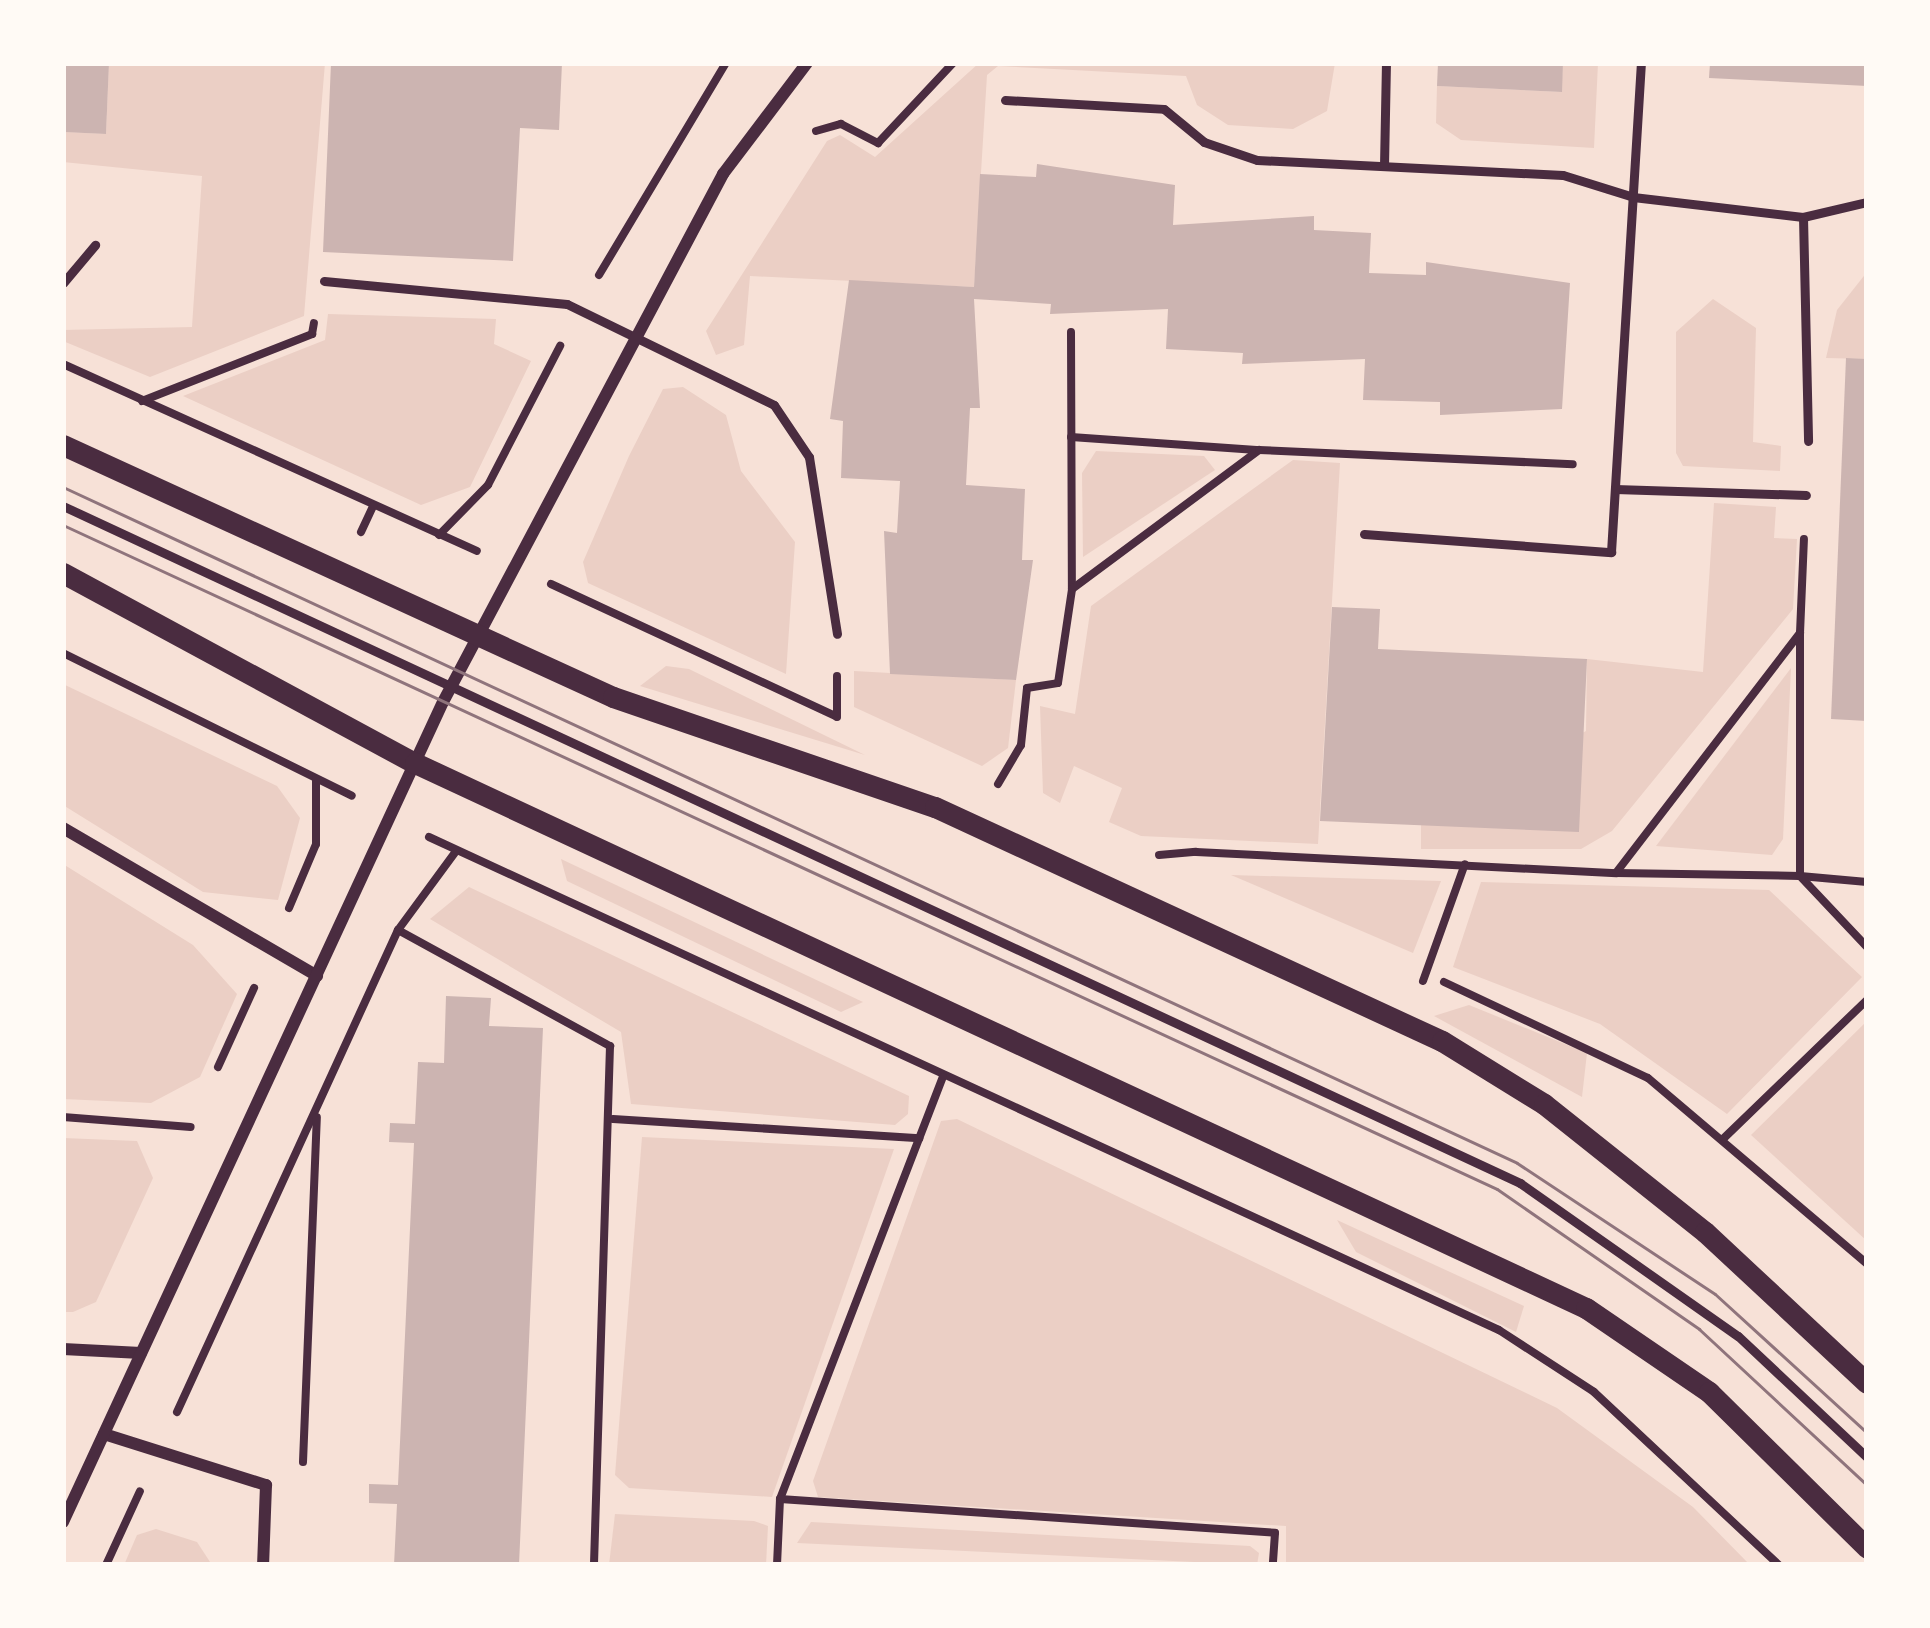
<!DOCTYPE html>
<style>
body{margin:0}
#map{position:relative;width:1930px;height:1628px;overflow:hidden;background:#f7e1d7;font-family:"Sofia Sans Condensed",sans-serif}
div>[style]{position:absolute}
.green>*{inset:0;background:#ebcfc5}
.building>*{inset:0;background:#ccb4b1}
.path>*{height:8px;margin:-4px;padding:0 4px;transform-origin:4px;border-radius:4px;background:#4a2c40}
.service>*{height:9px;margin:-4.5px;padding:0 4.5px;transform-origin:4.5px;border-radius:4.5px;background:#4a2c40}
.minor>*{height:12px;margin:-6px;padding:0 6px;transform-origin:6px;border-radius:6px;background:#4a2c40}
.tertiary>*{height:21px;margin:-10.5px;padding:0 10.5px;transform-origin:10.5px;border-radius:10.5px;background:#4a2c40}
.tram>*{height:3px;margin:-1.5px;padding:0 1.5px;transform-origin:1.5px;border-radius:1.5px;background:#8f747c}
span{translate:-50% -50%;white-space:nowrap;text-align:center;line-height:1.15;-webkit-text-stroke:9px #fffaf5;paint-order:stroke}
.frame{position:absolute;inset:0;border:66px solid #fffaf5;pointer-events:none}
</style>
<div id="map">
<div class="green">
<i style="clip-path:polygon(109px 63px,325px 63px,304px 316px,150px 377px,63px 341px,63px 330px,192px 327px,202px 176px,63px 162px,63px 132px,106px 134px)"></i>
<i style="clip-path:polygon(979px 63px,1335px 63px,1327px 111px,1293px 129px,1228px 125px,1197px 105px,1186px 76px,998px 66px,987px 75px,974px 287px,750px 276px,744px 345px,716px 355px,706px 331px,827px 141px,840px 135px,875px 157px)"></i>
<i style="clip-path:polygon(1563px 63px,1598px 63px,1594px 148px,1461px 140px,1436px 123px,1437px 86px,1561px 92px)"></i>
<i style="clip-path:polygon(1867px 272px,1867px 359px,1826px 358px,1837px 310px)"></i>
<i style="clip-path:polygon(1713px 299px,1756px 328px,1753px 442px,1781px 446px,1780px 471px,1683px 466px,1676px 453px,1676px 332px)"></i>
<i style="clip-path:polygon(328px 314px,496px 319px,494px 344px,531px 361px,470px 487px,421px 505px,183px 396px,325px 340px)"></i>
<i style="clip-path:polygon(683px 387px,726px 415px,741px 471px,795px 542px,786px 674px,588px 583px,583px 562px,629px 456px,663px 389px)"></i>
<i style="clip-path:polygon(1096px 451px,1204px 456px,1215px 470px,1083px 557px,1082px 473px)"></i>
<i style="clip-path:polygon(1293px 460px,1340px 463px,1318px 844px,1141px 836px,1109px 822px,1122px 788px,1074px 766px,1060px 803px,1043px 793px,1040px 706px,1075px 714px,1091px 606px)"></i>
<i style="clip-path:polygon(1714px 503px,1776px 507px,1774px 538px,1797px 539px,1793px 609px,1612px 831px,1581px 849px,1421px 849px,1421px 825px,1586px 731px,1587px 659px,1703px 672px)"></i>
<i style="clip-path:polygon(666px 666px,689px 669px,865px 755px,640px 686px)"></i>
<i style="clip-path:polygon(1791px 668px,1783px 839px,1772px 855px,1656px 846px)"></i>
<i style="clip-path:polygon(854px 671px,1016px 680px,1008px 748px,982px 766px,854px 707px)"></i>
<i style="clip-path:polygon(63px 684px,277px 786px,300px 818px,278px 900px,203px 892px,63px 805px)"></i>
<i style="clip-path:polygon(561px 859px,863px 1002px,841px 1012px,567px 881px)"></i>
<i style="clip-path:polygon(63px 864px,193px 945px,237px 994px,200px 1077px,151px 1103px,63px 1099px)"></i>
<i style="clip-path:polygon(1231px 875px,1441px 881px,1413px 953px)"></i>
<i style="clip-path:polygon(1481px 882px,1769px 890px,1862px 977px,1727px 1114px,1600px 1024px,1453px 967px)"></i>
<i style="clip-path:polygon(469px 887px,909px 1096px,908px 1114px,895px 1125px,631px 1104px,621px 1032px,430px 919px)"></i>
<i style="clip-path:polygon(1469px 1005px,1587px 1053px,1582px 1097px,1434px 1016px)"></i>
<i style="clip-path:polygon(1867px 1021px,1867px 1241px,1751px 1135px)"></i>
<i style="clip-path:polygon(957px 1119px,1557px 1408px,1693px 1507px,1750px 1565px,1286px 1565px,1286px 1526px,818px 1497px,813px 1481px,941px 1121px)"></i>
<i style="clip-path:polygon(642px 1137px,894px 1149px,772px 1497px,629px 1488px,615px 1475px)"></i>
<i style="clip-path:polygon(63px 1138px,137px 1141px,153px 1178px,96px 1302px,73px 1312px,63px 1312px)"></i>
<i style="clip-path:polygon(1337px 1220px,1524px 1306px,1516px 1332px,1356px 1252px)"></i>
<i style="clip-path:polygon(615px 1514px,754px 1521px,768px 1526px,766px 1565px,609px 1565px)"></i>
<i style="clip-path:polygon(811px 1522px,1250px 1546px,1259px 1553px,1257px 1565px,797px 1543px)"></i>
<i style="clip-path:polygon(156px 1529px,197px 1542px,212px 1565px,124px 1565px,137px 1535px)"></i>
</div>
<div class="building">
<i style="clip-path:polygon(63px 63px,109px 63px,106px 134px,63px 132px)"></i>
<i style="clip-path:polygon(331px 63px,562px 63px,559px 130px,520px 128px,513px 261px,323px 252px)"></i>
<i style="clip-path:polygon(1438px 63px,1563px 63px,1562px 92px,1437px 86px)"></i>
<i style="clip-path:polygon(1710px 63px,1867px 63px,1867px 86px,1709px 78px)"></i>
<i style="clip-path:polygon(1037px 164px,1175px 185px,1173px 225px,1314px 216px,1314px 230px,1371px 233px,1369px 273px,1426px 275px,1426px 262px,1570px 283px,1562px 409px,1440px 415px,1440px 402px,1363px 400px,1365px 359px,1242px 364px,1243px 353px,1166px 349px,1168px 309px,1050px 314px,1051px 304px,974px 299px,980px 408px,970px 408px,966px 485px,1025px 489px,1022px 560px,1033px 560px,1016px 680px,890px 674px,884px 531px,897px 533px,900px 481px,841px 478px,843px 421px,830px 419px,849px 280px,974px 287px,980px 174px,1036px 177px)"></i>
<i style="clip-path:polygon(1846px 358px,1867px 359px,1867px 721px,1831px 719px)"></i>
<i style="clip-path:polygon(1332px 607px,1380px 609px,1378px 649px,1587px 659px,1579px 832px,1320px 821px)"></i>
<i style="clip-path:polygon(446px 996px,491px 998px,489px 1026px,543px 1028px,519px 1565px,394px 1565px,397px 1504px,369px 1503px,369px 1484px,398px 1485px,414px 1143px,389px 1142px,390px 1123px,415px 1124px,418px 1062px,444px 1063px)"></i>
</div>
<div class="path">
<i style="left:816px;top:131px;width:26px;rotate:-16deg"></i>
<i style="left:841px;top:124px;width:42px;rotate:27.2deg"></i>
<i style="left:878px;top:143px;width:110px;rotate:-46.8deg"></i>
<i style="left:599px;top:275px;width:247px;rotate:-59.1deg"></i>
<i style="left:1071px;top:332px;width:256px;rotate:89.8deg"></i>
<i style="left:63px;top:364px;width:454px;rotate:24.3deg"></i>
<i style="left:142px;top:401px;width:183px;rotate:-21.5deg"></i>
<i style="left:312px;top:334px;width:11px;rotate:-80deg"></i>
<i style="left:1071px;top:437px;width:186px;rotate:4deg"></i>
<i style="left:361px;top:532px;width:29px;rotate:-65deg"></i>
<i style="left:439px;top:535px;width:70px;rotate:-45.6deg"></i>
<i style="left:488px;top:485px;width:157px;rotate:-62.6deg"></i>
<i style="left:551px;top:584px;width:315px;rotate:24.9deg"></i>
<i style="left:1800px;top:633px;width:94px;rotate:-87.6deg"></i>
<i style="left:63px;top:653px;width:322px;rotate:26.3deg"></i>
<i style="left:837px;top:676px;width:41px;rotate:90deg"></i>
<i style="left:998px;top:784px;width:45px;rotate:-59.5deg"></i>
<i style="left:1021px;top:745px;width:57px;rotate:-84deg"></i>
<i style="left:1027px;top:688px;width:31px;rotate:-9deg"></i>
<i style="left:1058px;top:683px;width:95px;rotate:-81.5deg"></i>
<i style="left:1072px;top:589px;width:233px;rotate:-36.6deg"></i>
<i style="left:1259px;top:450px;width:314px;rotate:2.6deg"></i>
<i style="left:429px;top:837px;width:1178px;rotate:24.74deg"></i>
<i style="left:1499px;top:1330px;width:113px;rotate:33.1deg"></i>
<i style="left:1594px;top:1392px;width:253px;rotate:43.1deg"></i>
<i style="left:1159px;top:855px;width:37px;rotate:-5deg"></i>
<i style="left:1196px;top:852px;width:421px;rotate:2.9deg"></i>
<i style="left:1616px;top:873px;width:184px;rotate:0.9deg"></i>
<i style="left:1800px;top:876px;width:243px;rotate:-90deg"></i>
<i style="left:1800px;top:633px;width:302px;rotate:127.5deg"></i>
<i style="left:1867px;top:882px;width:67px;rotate:-174.9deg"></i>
<i style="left:1800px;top:876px;width:98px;rotate:46.7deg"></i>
<i style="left:289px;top:908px;width:69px;rotate:-67.1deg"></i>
<i style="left:316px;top:844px;width:65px;rotate:-90deg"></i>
<i style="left:398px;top:930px;width:242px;rotate:28.7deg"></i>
<i style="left:610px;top:1046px;width:519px;rotate:91.77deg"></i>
<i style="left:1423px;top:981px;width:124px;rotate:-70.3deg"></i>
<i style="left:1444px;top:982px;width:225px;rotate:25.2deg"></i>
<i style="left:1648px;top:1078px;width:287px;rotate:40.3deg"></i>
<i style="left:218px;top:1067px;width:87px;rotate:-65.5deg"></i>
<i style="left:63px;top:1117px;width:128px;rotate:4.5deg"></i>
<i style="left:613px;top:1119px;width:307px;rotate:3.6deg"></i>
<i style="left:1724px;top:1138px;width:199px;rotate:-44deg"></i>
<i style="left:177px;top:1412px;width:530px;rotate:-65.37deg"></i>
<i style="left:398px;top:930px;width:98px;rotate:-53.7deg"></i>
<i style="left:303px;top:1462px;width:345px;rotate:-87.7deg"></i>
<i style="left:780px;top:1499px;width:452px;rotate:-68.9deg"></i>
<i style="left:106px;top:1565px;width:81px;rotate:-65.3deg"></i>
<i style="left:777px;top:1565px;width:66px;rotate:-87.4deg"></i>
<i style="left:780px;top:1499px;width:496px;rotate:3.9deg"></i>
<i style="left:1275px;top:1533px;width:32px;rotate:94deg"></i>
</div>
<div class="service">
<i style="left:1005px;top:100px;width:159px;rotate:3.2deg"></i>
<i style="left:1164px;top:109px;width:52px;rotate:39.5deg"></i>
<i style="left:1204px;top:142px;width:56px;rotate:18.8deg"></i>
<i style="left:1257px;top:160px;width:306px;rotate:2.8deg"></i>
<i style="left:1563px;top:175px;width:73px;rotate:17.4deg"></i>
<i style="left:1633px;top:197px;width:171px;rotate:6.7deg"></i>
<i style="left:1803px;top:217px;width:66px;rotate:-13.2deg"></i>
<i style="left:1384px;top:166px;width:103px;rotate:-88.9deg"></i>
<i style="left:1803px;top:217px;width:224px;rotate:88.7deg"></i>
<i style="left:324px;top:281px;width:244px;rotate:5.4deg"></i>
<i style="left:567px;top:304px;width:230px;rotate:26deg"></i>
<i style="left:774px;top:405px;width:63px;rotate:56.1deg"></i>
<i style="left:809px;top:457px;width:179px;rotate:81deg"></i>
<i style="left:63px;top:283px;width:50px;rotate:-49.9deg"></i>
<i style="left:1615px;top:489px;width:191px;rotate:1.8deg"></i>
<i style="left:63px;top:506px;width:1607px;rotate:24.92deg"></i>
<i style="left:1520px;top:1183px;width:266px;rotate:35.1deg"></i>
<i style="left:1738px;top:1336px;width:177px;rotate:43.2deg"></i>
<i style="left:1364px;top:534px;width:248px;rotate:4.2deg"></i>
<i style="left:1611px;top:552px;width:490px;rotate:-86.5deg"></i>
</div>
<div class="minor">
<i style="left:63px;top:828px;width:294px;rotate:30.2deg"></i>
<i style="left:63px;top:1349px;width:78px;rotate:2.9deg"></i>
<i style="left:104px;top:1434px;width:170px;rotate:17.5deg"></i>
<i style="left:266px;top:1485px;width:80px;rotate:92.1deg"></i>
<i style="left:63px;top:1522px;width:904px;rotate:-65.14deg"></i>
<i style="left:443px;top:702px;width:598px;rotate:-62.06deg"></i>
<i style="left:723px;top:174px;width:139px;rotate:-52.9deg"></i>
</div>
<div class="tertiary">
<i style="left:63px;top:445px;width:605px;rotate:24.62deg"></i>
<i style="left:613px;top:697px;width:340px;rotate:18.9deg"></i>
<i style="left:935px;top:807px;width:558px;rotate:24.78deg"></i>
<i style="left:1442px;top:1041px;width:120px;rotate:31.7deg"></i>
<i style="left:1544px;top:1104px;width:206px;rotate:38.5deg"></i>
<i style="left:1705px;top:1232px;width:221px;rotate:43deg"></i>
<i style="left:63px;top:573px;width:400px;rotate:28.4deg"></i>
<i style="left:415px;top:763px;width:1292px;rotate:24.96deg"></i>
<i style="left:1586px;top:1308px;width:149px;rotate:34.3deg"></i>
<i style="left:1709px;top:1392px;width:222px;rotate:44.6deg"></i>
</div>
<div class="tram">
<i style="left:63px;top:487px;width:1603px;rotate:24.93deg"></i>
<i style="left:1517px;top:1163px;width:237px;rotate:33.5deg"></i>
<i style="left:1715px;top:1294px;width:206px;rotate:42.4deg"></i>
<i style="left:63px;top:525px;width:1580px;rotate:24.85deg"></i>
<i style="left:1497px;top:1189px;width:246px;rotate:34.7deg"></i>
<i style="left:1699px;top:1329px;width:229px;rotate:42.9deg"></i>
</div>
<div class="frame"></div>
</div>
